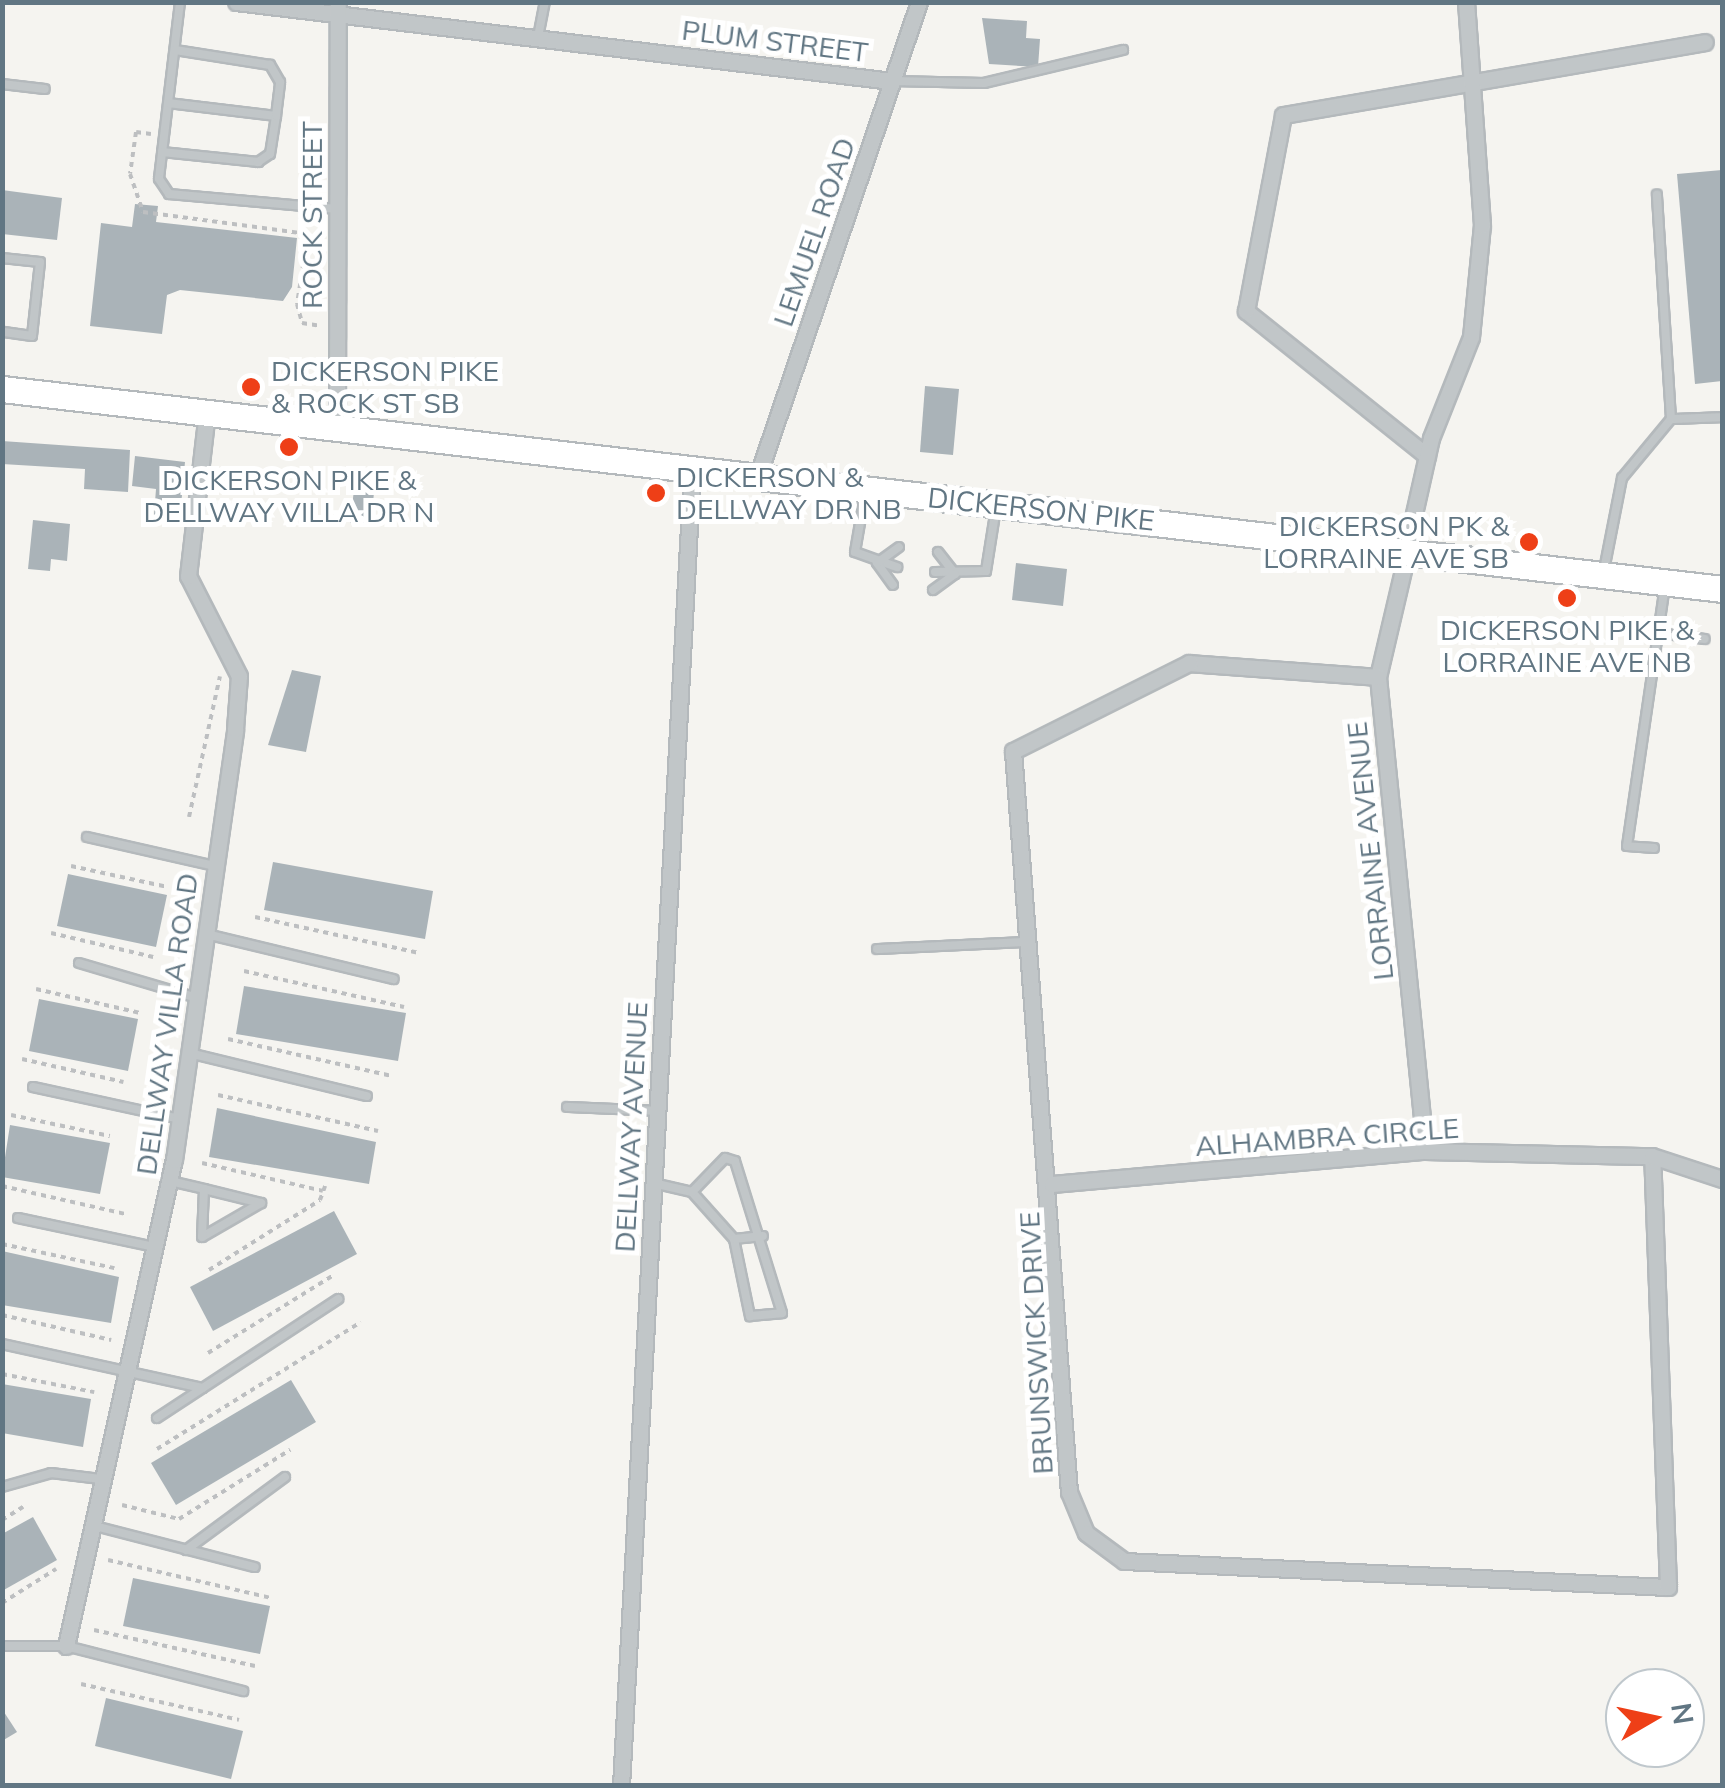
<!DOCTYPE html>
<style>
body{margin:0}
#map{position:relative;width:1725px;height:1788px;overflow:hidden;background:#f5f4f0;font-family:Mulish,sans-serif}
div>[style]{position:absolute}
.building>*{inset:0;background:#aab3b8}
.path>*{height:4px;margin-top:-2px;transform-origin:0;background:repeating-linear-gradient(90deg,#bdbfc1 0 5px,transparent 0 10px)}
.roads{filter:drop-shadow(2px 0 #b4b9bc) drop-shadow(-2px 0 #b4b9bc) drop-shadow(0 2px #b4b9bc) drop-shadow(0 -2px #b4b9bc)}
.service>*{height:8px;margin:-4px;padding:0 4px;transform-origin:4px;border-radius:4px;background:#c1c6c8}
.minor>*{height:15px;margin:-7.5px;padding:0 7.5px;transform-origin:7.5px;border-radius:7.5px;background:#c1c6c8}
.primary>*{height:25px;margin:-12.5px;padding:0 12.5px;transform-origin:12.5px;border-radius:12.5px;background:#fff}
.dots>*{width:28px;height:28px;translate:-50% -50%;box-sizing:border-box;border:5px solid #fff;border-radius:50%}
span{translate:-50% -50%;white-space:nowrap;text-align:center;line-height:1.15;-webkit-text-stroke:10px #fff;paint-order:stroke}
.street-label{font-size:28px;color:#617683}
.poi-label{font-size:28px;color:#617683}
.left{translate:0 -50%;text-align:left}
.right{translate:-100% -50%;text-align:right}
.frame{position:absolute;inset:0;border:5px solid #617683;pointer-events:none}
.north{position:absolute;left:1605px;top:1668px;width:100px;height:100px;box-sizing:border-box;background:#fff;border:2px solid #c0c8cd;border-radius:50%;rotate:81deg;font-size:28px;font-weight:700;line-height:40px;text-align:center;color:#617683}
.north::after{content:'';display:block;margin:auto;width:35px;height:45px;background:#ee3f17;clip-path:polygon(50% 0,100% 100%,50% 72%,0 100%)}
</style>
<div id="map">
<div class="building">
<i style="clip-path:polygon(982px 18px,1027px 21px,1026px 38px,1040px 39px,1038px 67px,989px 64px)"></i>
<i style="clip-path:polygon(1722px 170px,1722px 381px,1695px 384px,1677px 174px)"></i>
<i style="clip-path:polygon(2px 190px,62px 198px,57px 240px,2px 234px)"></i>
<i style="clip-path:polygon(135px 204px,158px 206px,156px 222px,297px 238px,292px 287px,283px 301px,180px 290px,167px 295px,162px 334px,90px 326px,101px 223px,132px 227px)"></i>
<i style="clip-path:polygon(925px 386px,959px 389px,953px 455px,920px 452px)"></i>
<i style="clip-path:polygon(2px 441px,130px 450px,128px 492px,84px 489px,85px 469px,2px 464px)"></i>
<i style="clip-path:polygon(135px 456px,185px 462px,180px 517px,154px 515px,156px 489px,132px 486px)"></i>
<i style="clip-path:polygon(354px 490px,374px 492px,371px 525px,350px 523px)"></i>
<i style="clip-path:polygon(33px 520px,70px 524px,67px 561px,51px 559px,50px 571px,28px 569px)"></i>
<i style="clip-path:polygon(1016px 563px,1067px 569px,1063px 606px,1012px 600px)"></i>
<i style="clip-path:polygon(292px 670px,321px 676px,306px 752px,268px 745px)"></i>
<i style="clip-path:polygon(273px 862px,433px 891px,425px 939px,264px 910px)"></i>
<i style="clip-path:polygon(68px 874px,167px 895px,156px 947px,57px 926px)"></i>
<i style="clip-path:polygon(244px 986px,406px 1013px,398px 1061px,236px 1034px)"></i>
<i style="clip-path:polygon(39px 999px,138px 1019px,128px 1071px,29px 1051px)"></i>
<i style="clip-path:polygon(217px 1108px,376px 1142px,369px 1184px,209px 1157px)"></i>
<i style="clip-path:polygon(10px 1125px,110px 1143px,100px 1194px,2px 1177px)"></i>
<i style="clip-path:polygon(334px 1211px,357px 1254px,213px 1331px,190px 1287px)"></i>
<i style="clip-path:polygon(2px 1251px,119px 1277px,111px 1323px,2px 1305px)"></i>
<i style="clip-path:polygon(291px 1380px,316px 1422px,176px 1505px,151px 1463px)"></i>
<i style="clip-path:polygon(2px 1384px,91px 1399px,83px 1447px,2px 1433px)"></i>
<i style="clip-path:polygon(33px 1517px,57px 1560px,2px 1591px,2px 1534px)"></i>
<i style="clip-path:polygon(133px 1578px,270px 1606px,260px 1654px,123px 1626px)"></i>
<i style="clip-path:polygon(106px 1698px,243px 1731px,231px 1779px,95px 1746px)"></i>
<i style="clip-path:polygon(2px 1709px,17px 1732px,2px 1741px)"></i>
</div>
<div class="path">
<i style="left:151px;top:134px;width:15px;rotate:-172deg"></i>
<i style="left:136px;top:132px;width:42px;rotate:98.1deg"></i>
<i style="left:130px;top:174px;width:40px;rotate:71.1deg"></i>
<i style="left:143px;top:212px;width:166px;rotate:7.6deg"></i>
<i style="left:308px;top:234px;width:71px;rotate:98.9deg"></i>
<i style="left:297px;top:304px;width:20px;rotate:75deg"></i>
<i style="left:302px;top:323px;width:18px;rotate:9deg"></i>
<i style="left:189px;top:817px;width:144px;rotate:-77.6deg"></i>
<i style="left:71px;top:866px;width:99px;rotate:12.2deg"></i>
<i style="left:255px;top:917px;width:168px;rotate:12.4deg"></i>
<i style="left:51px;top:933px;width:105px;rotate:13.2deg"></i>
<i style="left:244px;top:971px;width:164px;rotate:12.7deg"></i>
<i style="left:36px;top:989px;width:107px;rotate:13deg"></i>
<i style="left:228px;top:1039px;width:168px;rotate:12.7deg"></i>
<i style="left:22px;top:1059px;width:104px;rotate:12.8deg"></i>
<i style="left:218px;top:1095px;width:164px;rotate:12.7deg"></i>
<i style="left:11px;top:1115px;width:101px;rotate:12deg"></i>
<i style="left:202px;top:1163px;width:124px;rotate:13deg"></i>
<i style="left:2px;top:1186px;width:126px;rotate:12.8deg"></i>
<i style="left:2px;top:1244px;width:115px;rotate:12.1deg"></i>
<i style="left:209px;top:1270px;width:131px;rotate:-32.2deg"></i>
<i style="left:320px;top:1200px;width:15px;rotate:-70deg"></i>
<i style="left:2px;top:1315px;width:112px;rotate:12.9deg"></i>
<i style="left:208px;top:1353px;width:148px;rotate:-31.8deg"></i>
<i style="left:2px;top:1374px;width:94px;rotate:11.1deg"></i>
<i style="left:157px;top:1449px;width:240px;rotate:-31.9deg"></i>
<i style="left:122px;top:1505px;width:59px;rotate:13.8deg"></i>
<i style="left:179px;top:1519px;width:131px;rotate:-31.9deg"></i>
<i style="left:2px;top:1520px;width:25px;rotate:-32deg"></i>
<i style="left:108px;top:1560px;width:167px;rotate:13.1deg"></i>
<i style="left:2px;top:1603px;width:64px;rotate:-32.2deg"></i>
<i style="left:94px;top:1630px;width:165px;rotate:12.6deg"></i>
<i style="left:81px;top:1684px;width:162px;rotate:12.8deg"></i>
</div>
<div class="roads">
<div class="service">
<i style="left:180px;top:2px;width:178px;rotate:96.8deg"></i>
<i style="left:159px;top:179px;width:18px;rotate:56deg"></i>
<i style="left:169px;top:194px;width:169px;rotate:5.1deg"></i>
<i style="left:538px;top:37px;width:36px;rotate:-79deg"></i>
<i style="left:892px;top:81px;width:92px;rotate:1.2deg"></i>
<i style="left:984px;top:83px;width:143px;rotate:-13.4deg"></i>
<i style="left:2px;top:84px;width:43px;rotate:6.6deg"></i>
<i style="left:168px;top:103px;width:109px;rotate:6.9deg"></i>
<i style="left:162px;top:152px;width:97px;rotate:5.9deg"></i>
<i style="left:258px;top:162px;width:14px;rotate:-34deg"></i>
<i style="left:270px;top:154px;width:38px;rotate:-81deg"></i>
<i style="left:276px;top:116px;width:34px;rotate:-83deg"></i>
<i style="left:280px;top:82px;width:20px;rotate:-120deg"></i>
<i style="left:270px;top:65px;width:96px;rotate:-171deg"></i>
<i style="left:2px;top:258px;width:38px;rotate:6deg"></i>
<i style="left:40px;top:262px;width:74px;rotate:96.2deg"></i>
<i style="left:32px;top:336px;width:30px;rotate:-172deg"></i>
<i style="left:1671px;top:419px;width:51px;rotate:-2.2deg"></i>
<i style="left:865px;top:494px;width:59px;rotate:99.8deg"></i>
<i style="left:855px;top:552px;width:45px;rotate:19.7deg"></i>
<i style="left:938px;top:552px;width:28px;rotate:52deg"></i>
<i style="left:877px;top:563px;width:27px;rotate:54deg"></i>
<i style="left:877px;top:563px;width:27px;rotate:-36deg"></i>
<i style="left:1604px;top:570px;width:94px;rotate:-78.9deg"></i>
<i style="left:1622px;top:478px;width:77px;rotate:-50.3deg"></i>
<i style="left:1671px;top:419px;width:225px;rotate:-93.6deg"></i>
<i style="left:935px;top:572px;width:51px;rotate:-1.1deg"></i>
<i style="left:986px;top:571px;width:64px;rotate:-81deg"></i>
<i style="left:933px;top:590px;width:27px;rotate:-36deg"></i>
<i style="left:1658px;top:633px;width:47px;rotate:7.3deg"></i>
<i style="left:87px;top:837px;width:131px;rotate:12.8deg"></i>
<i style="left:1654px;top:848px;width:27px;rotate:-176deg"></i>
<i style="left:1627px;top:846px;width:263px;rotate:-81.7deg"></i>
<i style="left:206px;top:934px;width:193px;rotate:13.5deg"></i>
<i style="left:877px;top:949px;width:149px;rotate:-2.7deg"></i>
<i style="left:79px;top:963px;width:123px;rotate:16.5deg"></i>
<i style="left:189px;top:1053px;width:183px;rotate:13.6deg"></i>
<i style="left:33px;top:1087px;width:150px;rotate:12.3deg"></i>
<i style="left:567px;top:1107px;width:90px;rotate:2.5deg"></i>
<i style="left:170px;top:1181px;width:35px;rotate:13deg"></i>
<i style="left:204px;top:1189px;width:59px;rotate:13.8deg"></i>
<i style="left:261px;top:1203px;width:68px;rotate:150deg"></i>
<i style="left:202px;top:1237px;width:48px;rotate:-87.6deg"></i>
<i style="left:653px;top:1183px;width:40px;rotate:13deg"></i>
<i style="left:692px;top:1192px;width:63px;rotate:48.2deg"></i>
<i style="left:734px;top:1239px;width:79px;rotate:78.3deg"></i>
<i style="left:750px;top:1316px;width:32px;rotate:-5deg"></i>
<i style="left:782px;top:1313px;width:159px;rotate:-107.2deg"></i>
<i style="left:735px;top:1161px;width:10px;rotate:-163deg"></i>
<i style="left:725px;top:1158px;width:47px;rotate:134.1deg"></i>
<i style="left:18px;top:1218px;width:139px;rotate:12deg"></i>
<i style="left:734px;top:1239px;width:29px;rotate:-6deg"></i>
<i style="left:2px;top:1344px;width:205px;rotate:12.4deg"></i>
<i style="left:157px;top:1418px;width:217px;rotate:-33.3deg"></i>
<i style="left:2px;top:1487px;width:51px;rotate:-15.9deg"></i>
<i style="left:51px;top:1473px;width:50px;rotate:6.8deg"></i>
<i style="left:91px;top:1525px;width:169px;rotate:14.4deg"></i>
<i style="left:186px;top:1550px;width:123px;rotate:-36.4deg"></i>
<i style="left:2px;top:1646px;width:64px"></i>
<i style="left:66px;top:1646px;width:183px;rotate:14.3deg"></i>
</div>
<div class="minor">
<i style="left:236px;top:2px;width:661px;rotate:6.87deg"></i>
<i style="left:337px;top:428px;width:426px;rotate:-89.9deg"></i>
<i style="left:1427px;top:456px;width:232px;rotate:-141.3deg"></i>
<i style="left:1246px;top:311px;width:199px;rotate:-79.3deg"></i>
<i style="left:1283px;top:115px;width:428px;rotate:-9.8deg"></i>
<i style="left:757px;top:478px;width:503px;rotate:-71.2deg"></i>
<i style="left:1406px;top:549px;width:114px;rotate:-77.3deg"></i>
<i style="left:1431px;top:438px;width:109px;rotate:-68.4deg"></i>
<i style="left:1471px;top:337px;width:113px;rotate:-84.4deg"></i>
<i style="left:1482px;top:225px;width:224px;rotate:-94.1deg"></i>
<i style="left:1408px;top:549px;width:131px;rotate:103.2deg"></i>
<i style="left:1378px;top:677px;width:476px;rotate:84.3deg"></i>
<i style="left:1378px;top:677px;width:190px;rotate:-175.8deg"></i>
<i style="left:1189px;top:663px;width:197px;rotate:153.4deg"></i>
<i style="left:1013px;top:751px;width:743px;rotate:85.68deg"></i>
<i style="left:1069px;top:1492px;width:44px;rotate:67.5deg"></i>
<i style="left:1086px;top:1533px;width:47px;rotate:36.4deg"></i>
<i style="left:1124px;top:1561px;width:545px;rotate:2.74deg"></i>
<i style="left:1668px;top:1587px;width:431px;rotate:-92.1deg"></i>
<i style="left:1052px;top:1184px;width:374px;rotate:-5.1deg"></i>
<i style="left:1425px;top:1151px;width:227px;rotate:1.3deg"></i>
<i style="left:1652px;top:1156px;width:74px;rotate:18.2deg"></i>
<i style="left:66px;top:1646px;width:498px;rotate:-77.5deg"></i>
<i style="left:174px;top:1160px;width:435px;rotate:-81.9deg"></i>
<i style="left:235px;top:729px;width:53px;rotate:-85.7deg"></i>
<i style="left:239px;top:676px;width:112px;rotate:-117deg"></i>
<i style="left:188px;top:576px;width:164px;rotate:-83.4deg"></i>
<i style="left:621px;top:1786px;width:1318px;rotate:-86.91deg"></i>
</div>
<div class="primary">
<i style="left:2px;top:389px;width:1732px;rotate:6.63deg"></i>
</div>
</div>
<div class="dots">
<i style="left:251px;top:387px;background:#ee3f17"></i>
<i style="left:289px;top:447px;background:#ee3f17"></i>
<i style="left:656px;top:493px;background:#ee3f17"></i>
<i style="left:1529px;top:542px;background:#ee3f17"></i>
<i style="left:1567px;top:598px;background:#ee3f17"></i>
</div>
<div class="street-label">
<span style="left:775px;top:41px;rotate:7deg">PLUM STREET</span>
<span style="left:312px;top:215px;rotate:-90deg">ROCK STREET</span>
<span style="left:814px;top:232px;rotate:-71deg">LEMUEL ROAD</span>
<span style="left:1041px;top:509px;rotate:6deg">DICKERSON PIKE</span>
<span style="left:1370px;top:851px;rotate:-96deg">LORRAINE AVENUE</span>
<span style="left:167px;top:1024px;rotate:-82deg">DELLWAY VILLA ROAD</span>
<span style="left:631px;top:1127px;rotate:-87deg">DELLWAY AVENUE</span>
<span style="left:1327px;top:1137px;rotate:-4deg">ALHAMBRA CIRCLE</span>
<span style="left:1036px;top:1343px;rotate:-93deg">BRUNSWICK DRIVE</span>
</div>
<div class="poi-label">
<span class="left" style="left:271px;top:387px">DICKERSON PIKE<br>&amp; ROCK ST SB</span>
<span class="left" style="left:676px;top:493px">DICKERSON &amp;<br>DELLWAY DR NB</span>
<span style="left:289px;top:496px">DICKERSON PIKE &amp;<br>DELLWAY VILLA DR N</span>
<span class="right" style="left:1509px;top:542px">DICKERSON PK &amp;<br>LORRAINE AVE SB</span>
<span style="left:1567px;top:646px">DICKERSON PIKE &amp;<br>LORRAINE AVE NB</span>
</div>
<div class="frame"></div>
<div class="north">N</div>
</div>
